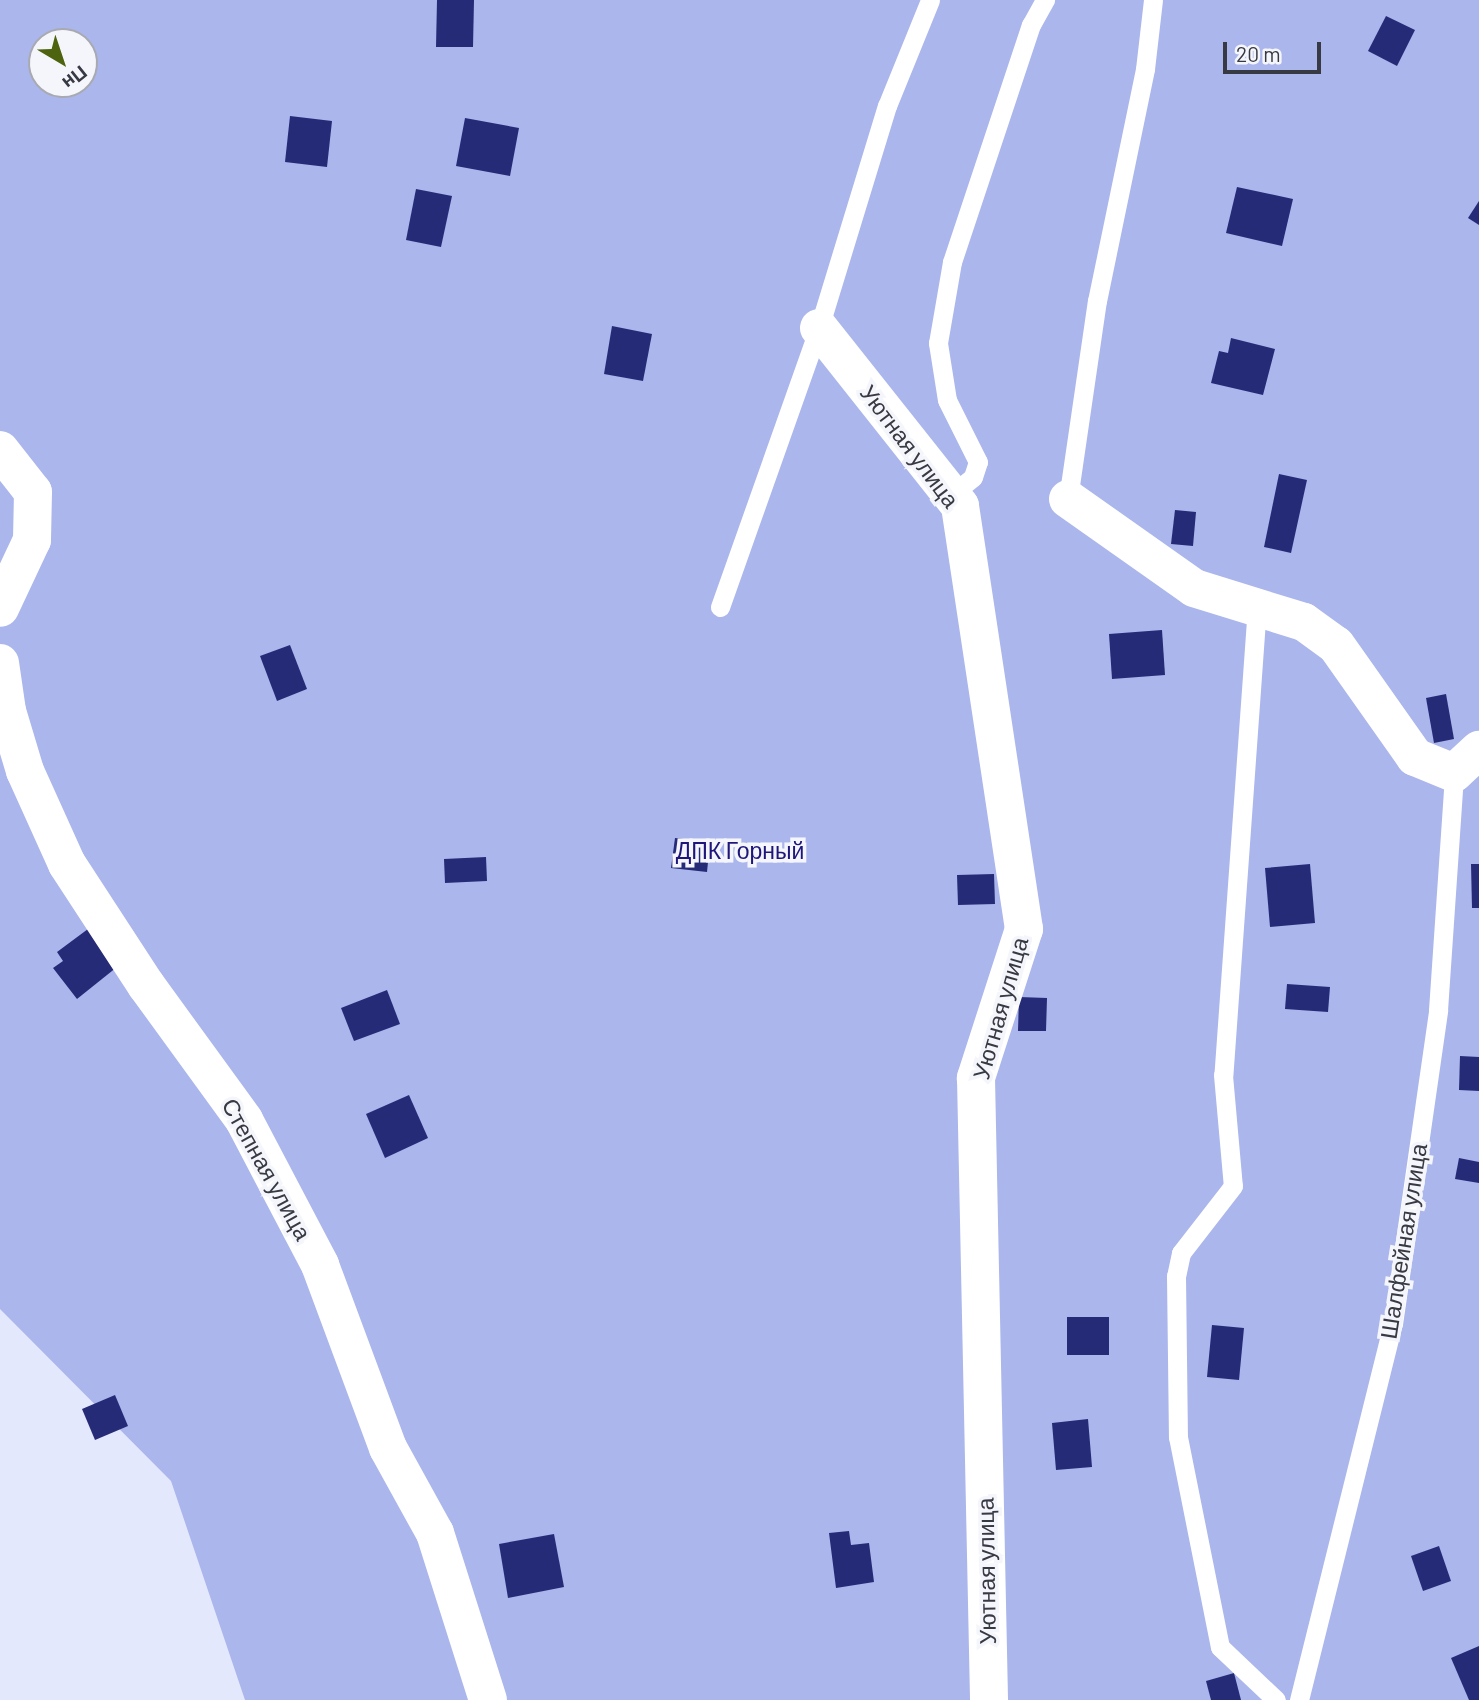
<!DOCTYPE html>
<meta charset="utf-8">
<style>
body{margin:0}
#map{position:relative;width:1479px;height:1700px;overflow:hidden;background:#e3e8fd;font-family:Barlow,sans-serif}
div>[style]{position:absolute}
.green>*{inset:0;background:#aab6ec}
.building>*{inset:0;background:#262b78}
.lane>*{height:19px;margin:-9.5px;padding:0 9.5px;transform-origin:9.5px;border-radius:9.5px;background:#fff}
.street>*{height:38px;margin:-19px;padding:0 19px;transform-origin:19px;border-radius:19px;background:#fff}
span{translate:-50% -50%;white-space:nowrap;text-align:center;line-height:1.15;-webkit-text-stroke:7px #f5f6fb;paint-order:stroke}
.street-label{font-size:23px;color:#373943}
.park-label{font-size:23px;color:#1e167a}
.north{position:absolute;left:28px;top:28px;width:70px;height:70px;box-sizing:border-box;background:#f5f6fb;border:2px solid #a9aab1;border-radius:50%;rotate:141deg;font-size:19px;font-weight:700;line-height:28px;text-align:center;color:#373943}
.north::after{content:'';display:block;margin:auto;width:24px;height:32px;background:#4d630f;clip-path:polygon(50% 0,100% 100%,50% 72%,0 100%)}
.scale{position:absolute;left:1223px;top:42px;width:98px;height:32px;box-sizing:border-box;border:4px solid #373943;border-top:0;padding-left:9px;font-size:21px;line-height:24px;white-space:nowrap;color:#373943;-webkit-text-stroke:5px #f5f6fb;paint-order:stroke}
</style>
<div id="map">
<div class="green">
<i style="clip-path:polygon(evenodd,0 0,1479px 0,1479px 1700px,245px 1700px,171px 1481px,0 1309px,0 0,42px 42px,84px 42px,84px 84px,42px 84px,42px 42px)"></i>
</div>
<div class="building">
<i style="clip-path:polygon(437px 0,474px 0,473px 47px,436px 47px)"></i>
<i style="clip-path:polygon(1386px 16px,1415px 30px,1397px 66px,1368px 51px)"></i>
<i style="clip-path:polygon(290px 116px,332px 121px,327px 167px,285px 162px)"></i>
<i style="clip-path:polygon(465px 118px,519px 128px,510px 176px,456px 166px)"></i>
<i style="clip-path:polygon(1237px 187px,1293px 199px,1282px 246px,1226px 233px)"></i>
<i style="clip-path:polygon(416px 189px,452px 196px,441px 247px,406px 240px)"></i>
<i style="clip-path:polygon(1479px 201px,1479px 225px,1468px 218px)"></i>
<i style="clip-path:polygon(612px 326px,652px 334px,643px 381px,604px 374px)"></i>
<i style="clip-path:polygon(1231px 338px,1275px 349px,1263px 395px,1211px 383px,1219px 351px,1228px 353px)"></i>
<i style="clip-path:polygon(1279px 474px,1307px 480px,1291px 553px,1264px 547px)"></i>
<i style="clip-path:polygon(1175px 510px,1196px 512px,1193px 546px,1171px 544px)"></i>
<i style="clip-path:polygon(1162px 630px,1165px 675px,1112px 679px,1109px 634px)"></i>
<i style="clip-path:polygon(290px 645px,307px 689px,277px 701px,260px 656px)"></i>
<i style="clip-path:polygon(1446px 694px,1454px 739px,1434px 743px,1426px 698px)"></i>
<i style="clip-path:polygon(675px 838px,710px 842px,707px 872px,671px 868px)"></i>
<i style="clip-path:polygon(486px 857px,487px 881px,445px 883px,444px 859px)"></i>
<i style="clip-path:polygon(1310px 864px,1315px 923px,1270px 927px,1265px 868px)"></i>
<i style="clip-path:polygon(1471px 864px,1479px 864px,1479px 908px,1472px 908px)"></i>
<i style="clip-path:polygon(994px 874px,995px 904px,958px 905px,957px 875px)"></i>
<i style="clip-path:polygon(88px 929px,117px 967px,77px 999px,53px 968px,63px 961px,57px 952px)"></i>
<i style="clip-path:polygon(1287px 984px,1330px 987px,1328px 1012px,1285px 1009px)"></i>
<i style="clip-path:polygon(387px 990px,400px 1024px,354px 1041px,341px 1008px)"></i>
<i style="clip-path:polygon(1019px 997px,1047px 998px,1046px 1031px,1018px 1031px)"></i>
<i style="clip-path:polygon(1460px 1056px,1479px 1057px,1479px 1091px,1459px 1090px)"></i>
<i style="clip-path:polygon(409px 1095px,428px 1138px,385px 1158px,366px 1114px)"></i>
<i style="clip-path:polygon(1459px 1158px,1479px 1162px,1479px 1183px,1455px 1179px)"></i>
<i style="clip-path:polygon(1067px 1317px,1109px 1317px,1109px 1355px,1067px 1355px)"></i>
<i style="clip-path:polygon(1212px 1325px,1244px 1328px,1239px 1380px,1207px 1377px)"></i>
<i style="clip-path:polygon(115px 1395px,128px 1426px,95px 1440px,82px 1409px)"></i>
<i style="clip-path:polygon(1088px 1419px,1092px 1467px,1056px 1470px,1052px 1423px)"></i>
<i style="clip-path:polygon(849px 1531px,851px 1545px,869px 1543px,874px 1582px,836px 1588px,829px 1533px)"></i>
<i style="clip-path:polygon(554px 1534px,564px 1587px,508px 1598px,499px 1544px)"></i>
<i style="clip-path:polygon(1439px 1546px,1451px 1581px,1423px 1591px,1411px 1556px)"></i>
<i style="clip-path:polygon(1479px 1646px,1479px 1700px,1469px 1700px,1451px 1658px)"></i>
<i style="clip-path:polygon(1234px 1673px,1241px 1700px,1211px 1700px,1206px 1681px)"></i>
</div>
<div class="lane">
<i style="left:951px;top:495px;width:28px;rotate:-39deg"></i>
<i style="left:973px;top:477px;width:16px;rotate:-72deg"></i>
<i style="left:978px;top:462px;width:69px;rotate:-116.6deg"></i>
<i style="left:947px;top:400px;width:58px;rotate:-99deg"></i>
<i style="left:938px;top:343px;width:82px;rotate:-80.2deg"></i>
<i style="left:952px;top:262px;width:250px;rotate:-71.6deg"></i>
<i style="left:1031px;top:25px;width:29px;rotate:-61deg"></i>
<i style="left:1068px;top:499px;width:200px;rotate:-81.7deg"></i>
<i style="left:1097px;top:301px;width:237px;rotate:-78.3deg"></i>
<i style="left:1145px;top:69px;width:69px;rotate:-83.4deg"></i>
<i style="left:1257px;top:606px;width:470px;rotate:94.1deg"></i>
<i style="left:1223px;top:1075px;width:111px;rotate:84.9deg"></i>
<i style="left:1233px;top:1186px;width:85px;rotate:127.8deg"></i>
<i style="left:1181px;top:1253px;width:24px;rotate:102deg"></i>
<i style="left:1176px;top:1276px;width:161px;rotate:89.3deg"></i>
<i style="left:1178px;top:1437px;width:214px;rotate:78.7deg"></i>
<i style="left:1220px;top:1647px;width:77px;rotate:43.4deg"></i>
<i style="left:720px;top:607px;width:296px;rotate:-70.5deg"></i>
<i style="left:819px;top:328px;width:232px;rotate:-73deg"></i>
<i style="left:887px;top:106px;width:114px;rotate:-67.9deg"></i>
<i style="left:1299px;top:1700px;width:388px;rotate:-76deg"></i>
<i style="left:1393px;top:1324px;width:317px;rotate:-81.8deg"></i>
<i style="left:1438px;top:1010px;width:238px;rotate:-86.1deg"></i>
</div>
<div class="street">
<i style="left:819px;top:328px;width:227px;rotate:51.6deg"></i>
<i style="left:960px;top:506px;width:428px;rotate:81.4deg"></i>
<i style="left:1024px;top:929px;width:157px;rotate:107.9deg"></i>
<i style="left:976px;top:1078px;width:622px;rotate:88.8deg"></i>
<i style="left:0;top:450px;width:53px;rotate:51.8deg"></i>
<i style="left:33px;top:492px;width:48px;rotate:91.2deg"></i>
<i style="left:32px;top:540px;width:75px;rotate:115.2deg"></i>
<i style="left:1068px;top:499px;width:154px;rotate:35.2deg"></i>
<i style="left:1194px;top:588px;width:115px;rotate:17.2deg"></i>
<i style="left:1304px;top:622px;width:39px;rotate:36deg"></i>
<i style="left:1336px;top:645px;width:137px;rotate:54.8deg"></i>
<i style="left:1415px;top:757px;width:42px;rotate:22.3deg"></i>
<i style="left:1454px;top:773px;width:34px;rotate:-43deg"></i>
<i style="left:0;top:663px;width:49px;rotate:81.7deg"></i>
<i style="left:7px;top:711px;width:63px;rotate:73.3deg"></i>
<i style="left:25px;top:771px;width:102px;rotate:65.7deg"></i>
<i style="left:67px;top:864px;width:145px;rotate:56.9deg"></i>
<i style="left:146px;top:985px;width:167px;rotate:54deg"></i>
<i style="left:244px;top:1120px;width:164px;rotate:62.3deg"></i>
<i style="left:320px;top:1265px;width:195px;rotate:69.6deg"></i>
<i style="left:388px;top:1448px;width:97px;rotate:61.1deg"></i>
<i style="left:435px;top:1533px;width:175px;rotate:72.4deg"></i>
</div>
<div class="street-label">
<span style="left:910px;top:446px;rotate:53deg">Уютная улица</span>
<span style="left:1000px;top:1008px;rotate:-74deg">Уютная улица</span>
<span style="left:267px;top:1169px;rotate:61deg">Степная улица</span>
<span style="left:1403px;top:1241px;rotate:-81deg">Шалфейная улица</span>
<span style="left:986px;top:1571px;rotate:-91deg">Уютная улица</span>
</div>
<div class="park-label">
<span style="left:740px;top:850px">ДПК Горный</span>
</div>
<div class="north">Пн</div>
<div class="scale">20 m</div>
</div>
